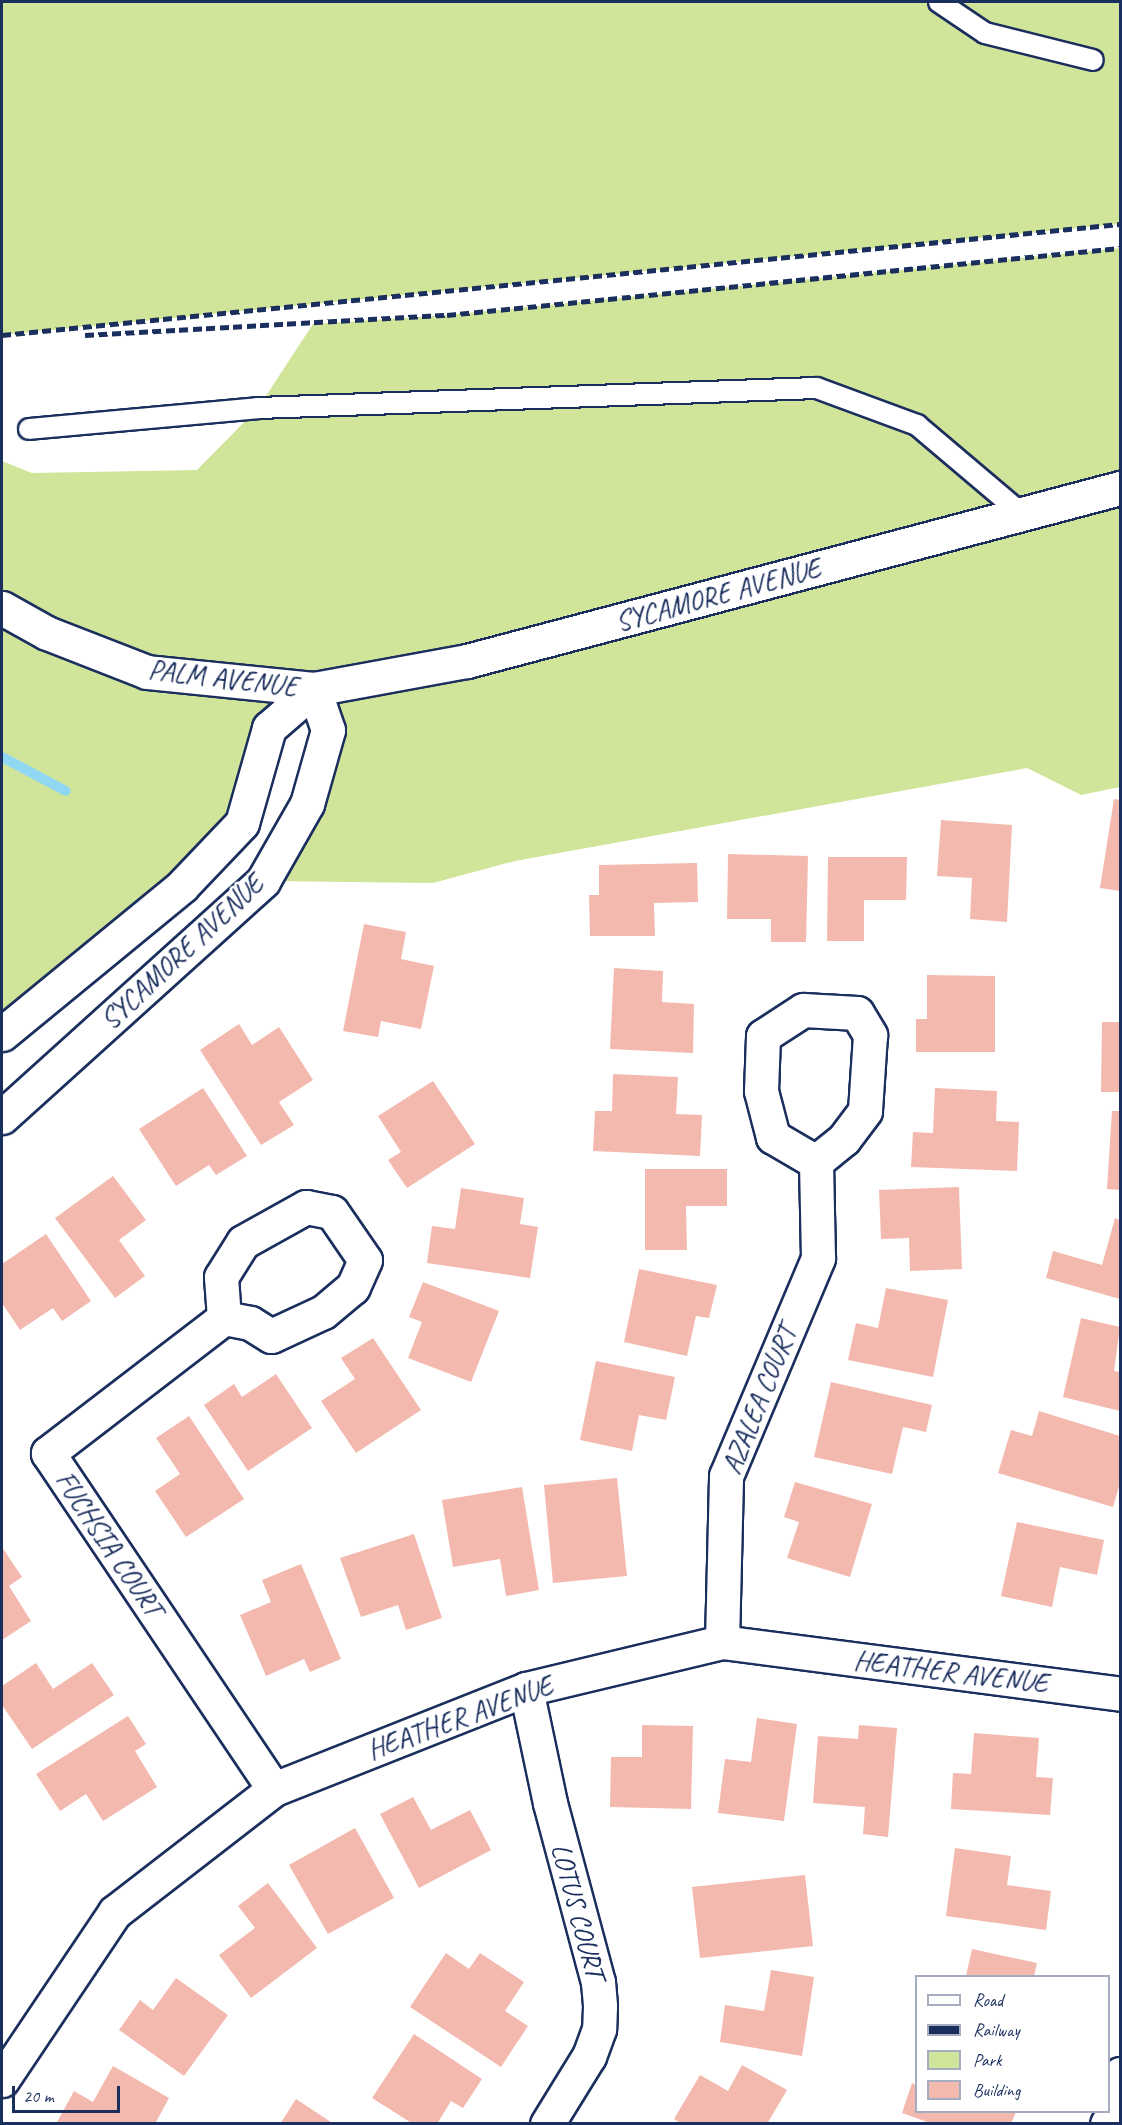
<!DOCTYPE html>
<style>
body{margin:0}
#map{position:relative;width:1122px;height:2125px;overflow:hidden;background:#fff;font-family:Caveat,sans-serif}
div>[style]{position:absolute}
.green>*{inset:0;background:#d1e59a}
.stream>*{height:10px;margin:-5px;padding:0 5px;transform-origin:5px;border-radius:5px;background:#90d8f2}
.building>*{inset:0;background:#f4b9ae}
.roads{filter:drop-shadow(2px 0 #1b2f5e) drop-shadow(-2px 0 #1b2f5e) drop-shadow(0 2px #1b2f5e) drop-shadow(0 -2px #1b2f5e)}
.lane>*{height:20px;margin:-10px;padding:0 10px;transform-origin:10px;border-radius:10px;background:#fff}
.street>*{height:33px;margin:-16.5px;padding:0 16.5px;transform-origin:16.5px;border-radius:16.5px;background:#fff}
.secondary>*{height:33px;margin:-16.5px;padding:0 16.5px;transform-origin:16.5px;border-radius:16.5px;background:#fff}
.rail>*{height:4.5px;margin-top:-2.25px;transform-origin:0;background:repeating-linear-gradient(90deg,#1b2f5e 0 9px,transparent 0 13.5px)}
span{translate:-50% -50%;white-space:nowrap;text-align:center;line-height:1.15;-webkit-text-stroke:5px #fff;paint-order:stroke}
.street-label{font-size:28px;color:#1b2f5e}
.frame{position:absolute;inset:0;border:3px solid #1b2f5e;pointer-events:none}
.legend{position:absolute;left:915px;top:1975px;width:195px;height:138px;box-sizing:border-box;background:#fff;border:2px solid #a4acbf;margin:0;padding:8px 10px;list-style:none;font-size:18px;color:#1b2f5e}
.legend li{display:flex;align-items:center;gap:12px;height:30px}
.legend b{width:30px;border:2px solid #a4acbf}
.scale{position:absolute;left:12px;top:2086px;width:108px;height:27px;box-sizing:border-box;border:3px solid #1b2f5e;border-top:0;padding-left:8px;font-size:18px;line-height:21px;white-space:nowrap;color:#1b2f5e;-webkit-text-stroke:4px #fff;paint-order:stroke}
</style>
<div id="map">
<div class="green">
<i style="clip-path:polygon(2px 2px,1120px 2px,1120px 224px,2px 335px)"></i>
<i style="clip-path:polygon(1120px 248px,1120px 787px,1081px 795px,1027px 768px,515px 861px,433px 883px,263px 881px,307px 804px,314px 689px,269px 728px,242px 823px,2px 1034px,2px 461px,32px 473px,197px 470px,258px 408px,313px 324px,447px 315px)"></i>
</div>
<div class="stream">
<i style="left:2px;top:757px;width:72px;rotate:28deg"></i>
</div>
<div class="building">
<i style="clip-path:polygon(1114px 799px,1120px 800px,1120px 891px,1100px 888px)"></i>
<i style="clip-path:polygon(941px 820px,1012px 825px,1007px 922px,970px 919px,972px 878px,937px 876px)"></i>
<i style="clip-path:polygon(728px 854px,808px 856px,806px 942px,771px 942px,771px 919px,727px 919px)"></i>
<i style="clip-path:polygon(828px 857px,907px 857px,906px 900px,864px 900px,864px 941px,827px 941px)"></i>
<i style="clip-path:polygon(697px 863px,698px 902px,654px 903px,655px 936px,590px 936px,589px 895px,599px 895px,599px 865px)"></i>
<i style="clip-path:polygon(364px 924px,406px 932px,401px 959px,434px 966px,421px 1029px,381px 1021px,378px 1037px,343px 1031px)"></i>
<i style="clip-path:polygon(614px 968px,663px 971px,662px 1002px,694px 1004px,693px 1053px,610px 1049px)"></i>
<i style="clip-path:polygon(927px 975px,995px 976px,995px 1052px,916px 1052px,916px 1019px,927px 1019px)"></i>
<i style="clip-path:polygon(1102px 1022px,1120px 1022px,1120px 1092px,1101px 1092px)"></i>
<i style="clip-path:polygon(239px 1024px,252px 1045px,279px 1027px,313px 1080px,279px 1102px,294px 1125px,261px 1145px,200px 1050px)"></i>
<i style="clip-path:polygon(613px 1074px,678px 1077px,676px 1114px,702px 1115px,700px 1156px,593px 1151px,595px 1111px,612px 1111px)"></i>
<i style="clip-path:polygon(433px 1081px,475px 1144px,407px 1188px,388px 1160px,401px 1152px,378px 1116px)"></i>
<i style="clip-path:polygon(203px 1088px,247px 1156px,216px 1175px,209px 1165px,176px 1186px,139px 1129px)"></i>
<i style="clip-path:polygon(935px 1088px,997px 1091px,996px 1121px,1019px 1122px,1017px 1171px,911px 1167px,913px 1132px,933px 1133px)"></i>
<i style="clip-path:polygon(1112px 1111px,1120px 1111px,1120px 1190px,1107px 1189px)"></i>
<i style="clip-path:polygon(645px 1169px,727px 1169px,727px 1206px,686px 1206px,687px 1250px,645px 1250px)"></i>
<i style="clip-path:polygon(113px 1176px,146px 1220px,119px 1240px,145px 1276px,115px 1298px,55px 1218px)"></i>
<i style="clip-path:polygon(959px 1187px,962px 1269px,910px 1271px,909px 1238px,881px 1239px,879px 1190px)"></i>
<i style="clip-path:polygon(461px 1188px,524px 1198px,520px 1224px,538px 1227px,530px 1278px,427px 1263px,432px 1226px,455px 1229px)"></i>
<i style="clip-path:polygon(1115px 1218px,1120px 1220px,1120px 1299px,1046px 1278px,1053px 1251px,1102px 1265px)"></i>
<i style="clip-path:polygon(46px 1234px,91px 1301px,62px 1321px,53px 1308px,20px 1330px,2px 1303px,2px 1264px)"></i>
<i style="clip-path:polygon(639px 1269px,717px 1285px,709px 1318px,696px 1316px,687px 1356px,624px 1342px)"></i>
<i style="clip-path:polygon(423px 1282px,499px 1311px,471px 1382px,408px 1358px,422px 1322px,409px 1317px)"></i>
<i style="clip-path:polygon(886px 1288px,948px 1300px,933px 1377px,848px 1360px,856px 1323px,878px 1328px)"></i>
<i style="clip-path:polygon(1081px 1318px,1120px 1327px,1114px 1371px,1120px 1372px,1120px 1411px,1063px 1397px)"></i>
<i style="clip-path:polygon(373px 1338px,421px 1410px,356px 1453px,321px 1401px,355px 1379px,341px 1358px)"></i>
<i style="clip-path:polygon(596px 1361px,675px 1377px,666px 1420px,639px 1415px,632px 1451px,580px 1440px)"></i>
<i style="clip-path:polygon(276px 1374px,312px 1428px,248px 1471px,204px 1405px,234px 1384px,242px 1397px)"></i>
<i style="clip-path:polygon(831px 1382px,932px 1405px,926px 1432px,903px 1427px,892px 1474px,814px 1457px)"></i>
<i style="clip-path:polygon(1039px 1411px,1120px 1436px,1120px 1483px,1113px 1507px,998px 1473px,1011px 1430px,1032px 1436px)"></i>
<i style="clip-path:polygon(189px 1416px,244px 1499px,186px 1537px,155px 1491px,180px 1474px,156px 1438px)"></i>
<i style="clip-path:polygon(617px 1478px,627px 1576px,553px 1583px,544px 1485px)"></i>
<i style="clip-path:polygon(795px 1482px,872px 1504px,850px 1577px,787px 1558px,799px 1522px,784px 1517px)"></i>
<i style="clip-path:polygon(522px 1487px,539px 1590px,506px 1596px,500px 1559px,453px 1567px,442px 1500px)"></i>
<i style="clip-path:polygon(1017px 1522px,1104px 1540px,1097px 1575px,1060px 1567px,1052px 1607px,1001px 1596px)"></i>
<i style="clip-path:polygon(414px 1534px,442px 1618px,406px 1630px,398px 1605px,361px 1617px,340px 1558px)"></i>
<i style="clip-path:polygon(2px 1547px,22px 1577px,9px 1586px,31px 1621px,2px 1640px)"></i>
<i style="clip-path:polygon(301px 1564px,341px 1659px,310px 1672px,304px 1659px,266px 1676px,240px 1615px,271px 1602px,262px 1580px)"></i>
<i style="clip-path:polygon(36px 1663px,53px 1689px,92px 1663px,114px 1695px,32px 1749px,2px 1705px,2px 1686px)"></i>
<i style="clip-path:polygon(128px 1716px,146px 1744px,135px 1751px,157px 1787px,103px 1821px,86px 1794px,60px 1811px,36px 1774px)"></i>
<i style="clip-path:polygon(757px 1718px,797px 1724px,784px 1821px,718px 1813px,725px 1759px,751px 1762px)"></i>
<i style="clip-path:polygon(642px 1725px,693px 1726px,691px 1809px,610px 1807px,611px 1757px,642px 1757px)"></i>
<i style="clip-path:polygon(859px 1725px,897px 1728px,888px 1837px,863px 1834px,865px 1807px,813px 1803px,818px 1736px,858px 1739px)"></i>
<i style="clip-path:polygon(974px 1733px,1039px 1738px,1036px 1777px,1053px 1778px,1050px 1815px,951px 1809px,953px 1773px,971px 1774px)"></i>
<i style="clip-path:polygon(413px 1797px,431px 1830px,470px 1810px,491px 1850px,419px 1888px,380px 1814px)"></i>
<i style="clip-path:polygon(355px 1828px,394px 1898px,328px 1934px,289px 1865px)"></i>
<i style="clip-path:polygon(955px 1848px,1011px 1856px,1007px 1885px,1051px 1891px,1046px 1930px,946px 1916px)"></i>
<i style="clip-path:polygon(805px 1875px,813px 1946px,700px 1958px,692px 1887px)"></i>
<i style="clip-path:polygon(268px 1883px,317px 1948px,251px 1998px,219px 1955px,255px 1928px,238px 1906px)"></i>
<i style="clip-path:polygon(972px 1949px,1037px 1963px,1034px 1976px,966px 1976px)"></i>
<i style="clip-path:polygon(446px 1953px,469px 1969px,480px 1953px,524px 1982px,505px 2011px,528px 2026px,501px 2067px,410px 2007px)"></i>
<i style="clip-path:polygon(771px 1970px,814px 1977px,802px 2056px,720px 2042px,725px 2005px,764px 2011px)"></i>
<i style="clip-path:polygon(176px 1978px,228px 2015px,184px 2076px,119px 2030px,140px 2000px,153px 2010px)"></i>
<i style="clip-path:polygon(414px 2034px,482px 2079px,463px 2108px,451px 2101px,437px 2124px,413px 2124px,372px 2098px)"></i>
<i style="clip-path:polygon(742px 2065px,787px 2090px,767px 2124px,682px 2124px,674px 2119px,700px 2075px,728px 2091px)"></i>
<i style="clip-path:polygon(113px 2066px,169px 2098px,155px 2124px,56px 2124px,74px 2091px,93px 2102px)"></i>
<i style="clip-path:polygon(912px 2083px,916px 2085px,916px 2112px,1016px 2112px,1011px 2124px,933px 2124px,902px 2113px)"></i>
<i style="clip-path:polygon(296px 2099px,334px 2124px,280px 2124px)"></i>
</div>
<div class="roads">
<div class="lane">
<i style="left:939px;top:2px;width:55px;rotate:34deg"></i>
<i style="left:985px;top:33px;width:111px;rotate:14deg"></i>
<i style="left:29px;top:429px;width:230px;rotate:-5.2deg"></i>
<i style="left:258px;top:408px;width:559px;rotate:-2.05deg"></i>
<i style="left:817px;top:388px;width:107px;rotate:20.3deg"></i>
<i style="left:917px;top:425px;width:138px;rotate:40.3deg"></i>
</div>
<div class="street">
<i style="left:803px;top:1010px;width:54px;rotate:3.2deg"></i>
<i style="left:857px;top:1013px;width:26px;rotate:59deg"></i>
<i style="left:870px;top:1035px;width:76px;rotate:93.8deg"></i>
<i style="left:865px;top:1111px;width:35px;rotate:127deg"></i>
<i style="left:844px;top:1139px;width:36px;rotate:141deg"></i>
<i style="left:816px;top:1162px;width:50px;rotate:-149.8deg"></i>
<i style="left:773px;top:1137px;width:48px;rotate:-104.6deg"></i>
<i style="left:761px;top:1091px;width:55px;rotate:-87.9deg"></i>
<i style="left:763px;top:1036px;width:48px;rotate:-33deg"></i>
<i style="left:306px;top:1207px;width:26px;rotate:11deg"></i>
<i style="left:332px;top:1212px;width:58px;rotate:55.5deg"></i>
<i style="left:365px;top:1260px;width:30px;rotate:114deg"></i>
<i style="left:353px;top:1287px;width:39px;rotate:140deg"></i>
<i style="left:323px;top:1312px;width:57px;rotate:155.2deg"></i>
<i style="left:271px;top:1336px;width:25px;rotate:-148deg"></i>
<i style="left:250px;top:1323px;width:26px;rotate:-169deg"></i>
<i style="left:224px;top:1318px;width:41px;rotate:-94.2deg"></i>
<i style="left:221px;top:1277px;width:41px;rotate:-57.8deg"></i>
<i style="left:243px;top:1242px;width:72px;rotate:-29.1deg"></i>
<i style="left:224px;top:1318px;width:222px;rotate:142.5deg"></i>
<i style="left:48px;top:1453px;width:405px;rotate:56.1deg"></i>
<i style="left:722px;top:1642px;width:166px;rotate:-88.6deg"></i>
<i style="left:726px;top:1476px;width:237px;rotate:-67.1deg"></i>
<i style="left:818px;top:1258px;width:96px;rotate:-91.2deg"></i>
<i style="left:526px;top:1689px;width:116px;rotate:78.1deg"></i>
<i style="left:550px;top:1803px;width:185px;rotate:75deg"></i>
<i style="left:598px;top:1982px;width:24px;rotate:85deg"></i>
<i style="left:600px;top:2006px;width:23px;rotate:92deg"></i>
<i style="left:599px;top:2029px;width:29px;rotate:110deg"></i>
<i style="left:589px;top:2056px;width:80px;rotate:121.7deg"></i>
<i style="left:2px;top:2080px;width:202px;rotate:-56.1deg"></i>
<i style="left:115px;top:1912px;width:201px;rotate:-37.7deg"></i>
<i style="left:274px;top:1789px;width:271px;rotate:-21.6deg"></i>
<i style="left:526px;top:1689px;width:202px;rotate:-13.5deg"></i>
<i style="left:722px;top:1642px;width:401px;rotate:7.4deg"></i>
<i style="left:1107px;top:2124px;width:25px;rotate:-61deg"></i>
<i style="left:1119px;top:2102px;width:28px;rotate:-88deg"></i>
</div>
<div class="secondary">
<i style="left:2px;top:608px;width:51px;rotate:29.1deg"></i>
<i style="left:47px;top:633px;width:107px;rotate:21.3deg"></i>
<i style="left:147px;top:672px;width:168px;rotate:5.8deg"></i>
<i style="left:2px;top:1034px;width:233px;rotate:-39.4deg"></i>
<i style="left:182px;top:886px;width:87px;rotate:-46.4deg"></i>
<i style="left:242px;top:823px;width:99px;rotate:-74.1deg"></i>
<i style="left:269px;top:728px;width:60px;rotate:-40.9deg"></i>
<i style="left:314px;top:689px;width:156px;rotate:-10.4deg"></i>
<i style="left:467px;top:661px;width:676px;rotate:-14.84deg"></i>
<i style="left:2px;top:1117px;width:352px;rotate:-42.1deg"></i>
<i style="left:263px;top:881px;width:89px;rotate:-60.3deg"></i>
<i style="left:307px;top:804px;width:77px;rotate:-74.2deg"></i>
<i style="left:328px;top:730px;width:43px;rotate:-108.9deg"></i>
</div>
</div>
<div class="rail">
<i style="left:2px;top:335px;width:1123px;rotate:-5.67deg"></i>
<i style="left:85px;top:335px;width:363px;rotate:-3.2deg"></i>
<i style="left:447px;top:315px;width:676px;rotate:-5.69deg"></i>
</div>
<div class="street-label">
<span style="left:718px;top:595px;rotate:-15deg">SYCAMORE AVENUE</span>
<span style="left:223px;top:678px;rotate:7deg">PALM AVENUE</span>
<span style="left:182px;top:952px;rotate:-43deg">SYCAMORE AVENUE</span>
<span style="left:759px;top:1400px;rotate:-68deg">AZALEA COURT</span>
<span style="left:109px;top:1544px;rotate:56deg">FUCHSIA COURT</span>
<span style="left:951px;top:1672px;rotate:7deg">HEATHER AVENUE</span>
<span style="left:460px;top:1718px;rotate:-20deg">HEATHER AVENUE</span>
<span style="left:578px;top:1911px;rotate:75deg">LOTUS COURT</span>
</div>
<div class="frame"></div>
<ul class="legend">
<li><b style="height:8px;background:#fff"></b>Road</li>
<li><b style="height:8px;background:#1b2f5e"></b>Railway</li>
<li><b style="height:16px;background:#d1e59a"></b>Park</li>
<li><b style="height:16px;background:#f4b9ae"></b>Building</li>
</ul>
<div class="scale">20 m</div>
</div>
